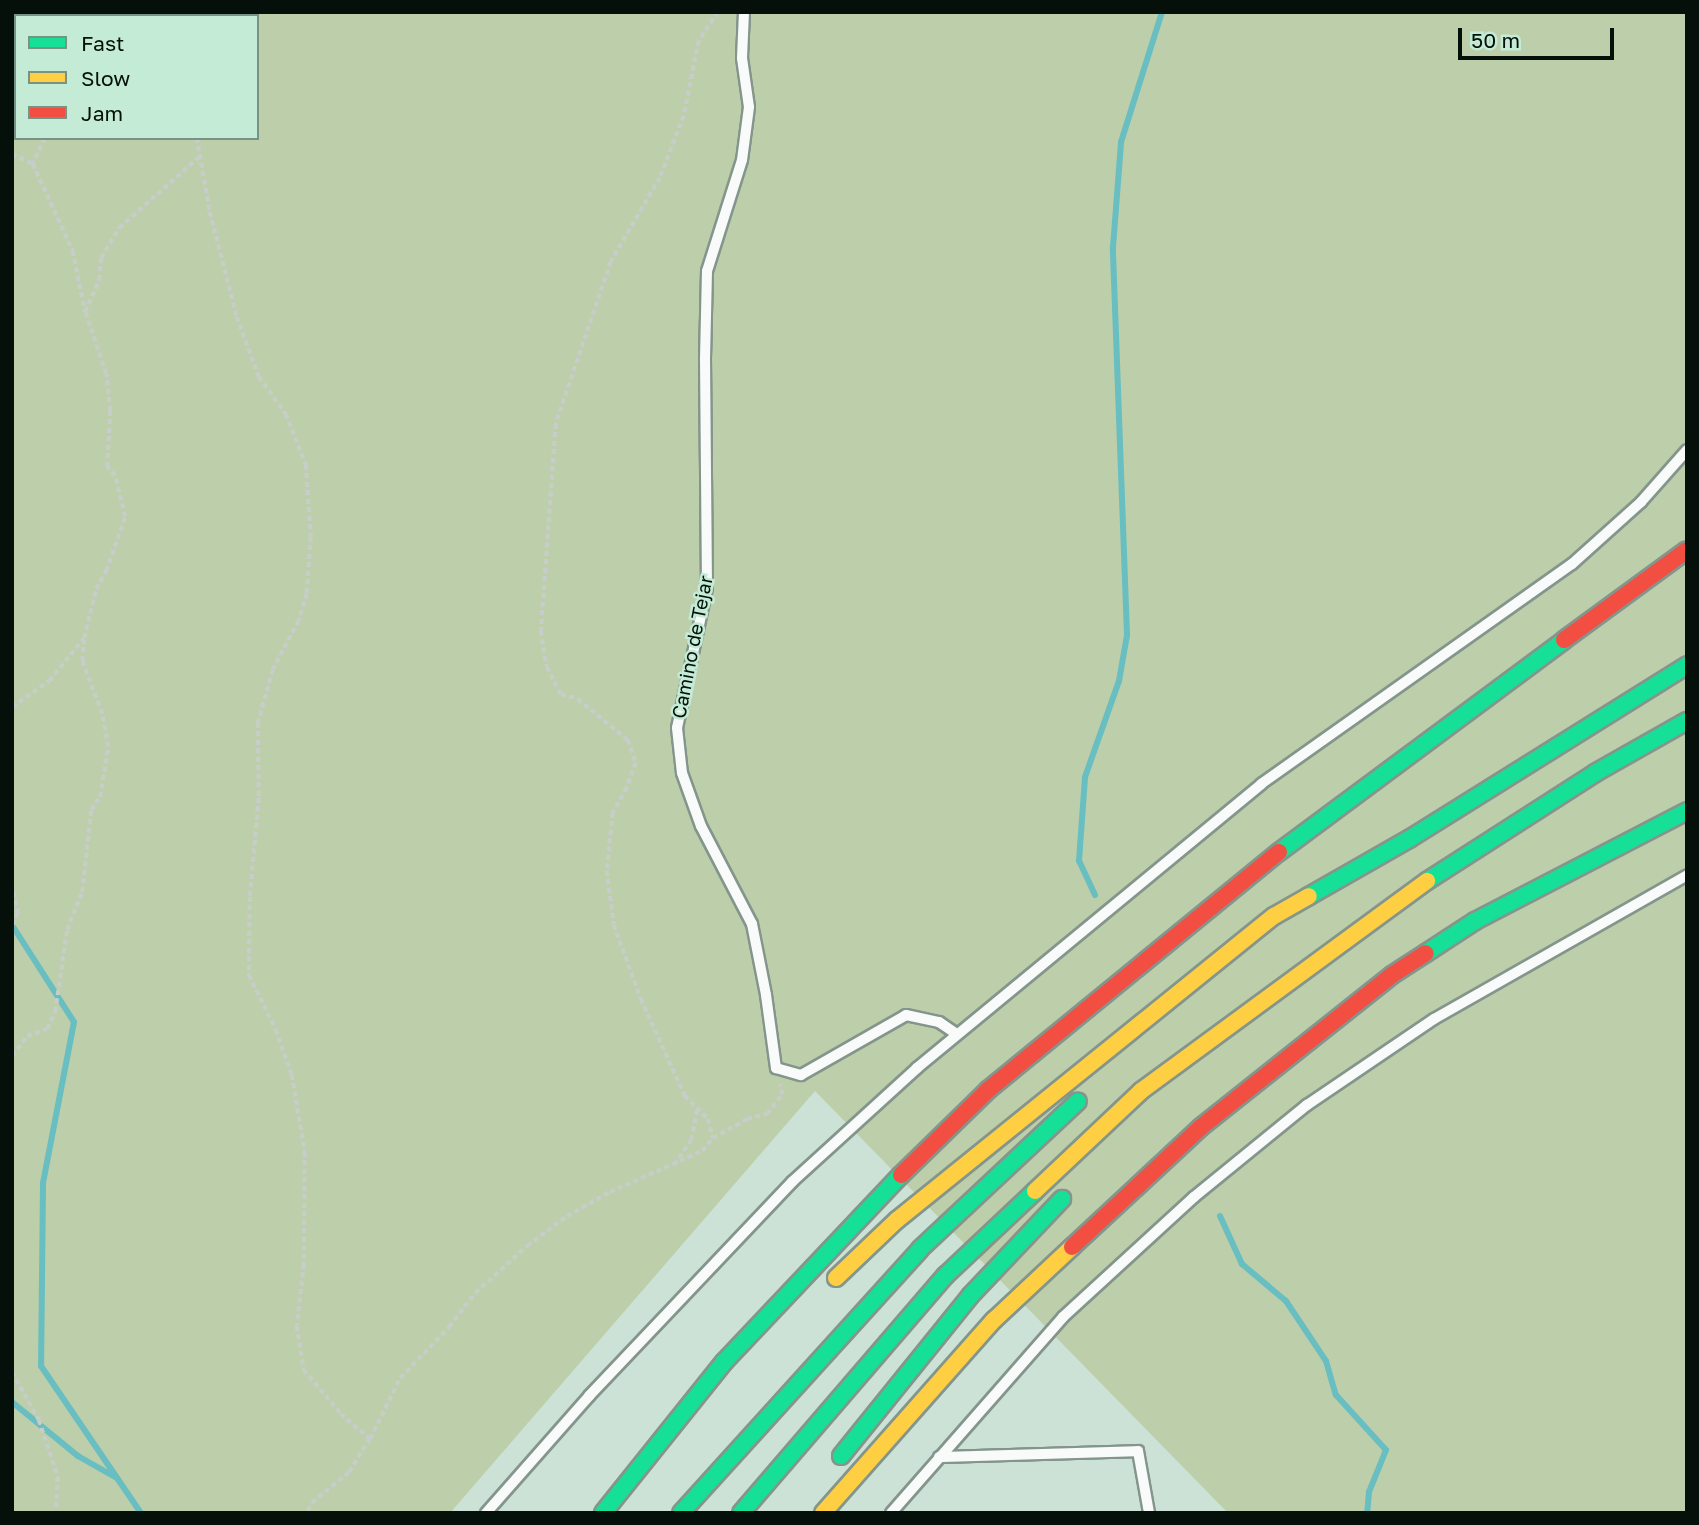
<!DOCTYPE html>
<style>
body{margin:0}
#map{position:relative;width:1699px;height:1525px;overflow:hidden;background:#cde2d6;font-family:"Golos Text",sans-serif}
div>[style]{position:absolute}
.green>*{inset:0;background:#bdceab}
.stream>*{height:6px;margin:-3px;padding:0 3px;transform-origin:3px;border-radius:3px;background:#68bec0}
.path>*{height:3.5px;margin-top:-1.75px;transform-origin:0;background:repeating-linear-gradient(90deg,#c7ceca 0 5px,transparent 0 8.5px)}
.roads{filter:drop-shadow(2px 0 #84958c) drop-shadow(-2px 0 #84958c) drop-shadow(0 2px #84958c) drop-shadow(0 -2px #84958c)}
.lane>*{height:10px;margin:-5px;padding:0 5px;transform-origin:5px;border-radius:5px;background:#f8fbf9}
.fast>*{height:16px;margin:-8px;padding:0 8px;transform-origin:8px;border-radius:8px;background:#16e098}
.slow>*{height:16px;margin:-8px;padding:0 8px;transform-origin:8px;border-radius:8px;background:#ffcf43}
.jam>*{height:16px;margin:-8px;padding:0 8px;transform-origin:8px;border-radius:8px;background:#f24e42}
span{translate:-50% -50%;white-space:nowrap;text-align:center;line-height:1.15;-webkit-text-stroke:5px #c4ebd5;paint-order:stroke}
.street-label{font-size:19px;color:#041009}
.frame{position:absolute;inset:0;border:14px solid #041009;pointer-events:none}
.legend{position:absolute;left:14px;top:14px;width:245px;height:126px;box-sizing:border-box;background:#c4ebd5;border:2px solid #779383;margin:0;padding:9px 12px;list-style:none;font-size:21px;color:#041009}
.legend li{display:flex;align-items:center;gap:14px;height:35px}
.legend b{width:35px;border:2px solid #779383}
.scale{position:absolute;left:1458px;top:28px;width:156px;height:32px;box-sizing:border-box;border:4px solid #041009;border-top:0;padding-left:9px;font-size:21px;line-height:24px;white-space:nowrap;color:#041009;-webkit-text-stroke:5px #c4ebd5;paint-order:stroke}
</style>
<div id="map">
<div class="green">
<i style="clip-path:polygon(evenodd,12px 12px,1687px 12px,1687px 1513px,1228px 1513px,815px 1091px,450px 1513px,12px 1513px,12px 12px,16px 16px,257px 16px,257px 138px,16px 138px,16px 16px)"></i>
</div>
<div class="stream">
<i style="left:1095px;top:895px;width:38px;rotate:-115deg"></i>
<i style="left:1079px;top:861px;width:84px;rotate:-85.9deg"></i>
<i style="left:1085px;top:777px;width:102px;rotate:-70.5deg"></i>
<i style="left:1119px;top:681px;width:47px;rotate:-80.1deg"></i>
<i style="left:1127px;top:635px;width:388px;rotate:-92.1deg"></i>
<i style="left:1113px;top:247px;width:105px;rotate:-85.6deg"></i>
<i style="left:1121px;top:142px;width:136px;rotate:-72.5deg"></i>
<i style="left:12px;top:925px;width:115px;rotate:57.4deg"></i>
<i style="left:74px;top:1022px;width:164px;rotate:100.9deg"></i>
<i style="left:43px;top:1183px;width:183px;rotate:90.6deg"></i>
<i style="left:41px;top:1366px;width:178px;rotate:55.8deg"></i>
<i style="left:1220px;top:1216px;width:53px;rotate:65.4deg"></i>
<i style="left:1242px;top:1264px;width:57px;rotate:40.1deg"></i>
<i style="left:1286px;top:1301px;width:72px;rotate:56.3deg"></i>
<i style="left:1326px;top:1361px;width:35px;rotate:74deg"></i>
<i style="left:1336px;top:1395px;width:74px;rotate:47.7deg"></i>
<i style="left:1386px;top:1450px;width:45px;rotate:112deg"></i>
<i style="left:1369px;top:1492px;width:21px;rotate:95deg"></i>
<i style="left:12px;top:1402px;width:85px;rotate:39.3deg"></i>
<i style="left:78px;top:1456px;width:43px;rotate:29.6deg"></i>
</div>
<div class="path">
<i style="left:61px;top:12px;width:4px;rotate:63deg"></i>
<i style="left:718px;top:12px;width:35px;rotate:123deg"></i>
<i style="left:699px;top:41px;width:76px;rotate:101.3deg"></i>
<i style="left:684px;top:116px;width:66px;rotate:111.2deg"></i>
<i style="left:660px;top:178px;width:97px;rotate:120.3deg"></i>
<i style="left:611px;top:262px;width:171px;rotate:108.8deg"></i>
<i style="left:556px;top:424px;width:208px;rotate:94.1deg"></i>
<i style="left:541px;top:631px;width:36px;rotate:81deg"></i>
<i style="left:547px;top:667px;width:30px;rotate:63deg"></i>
<i style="left:561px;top:694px;width:18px;rotate:16deg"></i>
<i style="left:578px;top:699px;width:65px;rotate:39.4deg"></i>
<i style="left:628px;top:740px;width:24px;rotate:71deg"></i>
<i style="left:636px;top:763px;width:27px;rotate:110deg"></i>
<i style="left:627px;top:788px;width:29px;rotate:119deg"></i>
<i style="left:613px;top:813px;width:58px;rotate:95.9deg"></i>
<i style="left:607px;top:871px;width:54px;rotate:82.6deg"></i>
<i style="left:614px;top:925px;width:79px;rotate:70deg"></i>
<i style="left:641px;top:999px;width:107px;rotate:65.6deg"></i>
<i style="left:685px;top:1096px;width:33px;rotate:45deg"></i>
<i style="left:708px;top:1119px;width:20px;rotate:75deg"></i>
<i style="left:713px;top:1138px;width:39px;rotate:-29deg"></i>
<i style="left:747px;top:1119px;width:21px;rotate:-14deg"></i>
<i style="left:767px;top:1114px;width:24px;rotate:-52deg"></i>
<i style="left:782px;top:1095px;width:11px;rotate:-100deg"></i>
<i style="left:52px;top:16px;width:6px;rotate:-45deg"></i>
<i style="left:215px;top:16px;width:4px;rotate:-63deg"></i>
<i style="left:12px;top:35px;width:5px;rotate:-37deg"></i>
<i style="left:45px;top:138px;width:29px;rotate:115deg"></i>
<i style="left:33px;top:164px;width:96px;rotate:65.3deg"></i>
<i style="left:73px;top:251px;width:62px;rotate:78.9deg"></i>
<i style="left:197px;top:138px;width:75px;rotate:80deg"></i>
<i style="left:210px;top:212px;width:108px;rotate:75.6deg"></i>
<i style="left:237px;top:317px;width:64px;rotate:69.9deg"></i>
<i style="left:259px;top:377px;width:46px;rotate:53.9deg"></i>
<i style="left:286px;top:414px;width:55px;rotate:68.6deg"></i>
<i style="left:306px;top:465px;width:72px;rotate:86deg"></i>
<i style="left:311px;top:537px;width:57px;rotate:94deg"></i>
<i style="left:307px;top:594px;width:28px;rotate:107deg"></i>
<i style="left:299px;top:621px;width:55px;rotate:118deg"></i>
<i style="left:273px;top:670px;width:55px;rotate:105.8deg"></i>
<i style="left:258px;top:723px;width:75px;rotate:89.2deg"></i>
<i style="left:259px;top:798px;width:99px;rotate:95.2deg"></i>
<i style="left:250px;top:897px;width:78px;rotate:90.7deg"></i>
<i style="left:249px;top:975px;width:61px;rotate:63.9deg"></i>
<i style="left:276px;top:1030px;width:48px;rotate:70.4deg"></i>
<i style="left:292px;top:1075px;width:78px;rotate:80.4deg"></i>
<i style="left:305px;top:1152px;width:112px;rotate:90.5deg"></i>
<i style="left:304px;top:1264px;width:62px;rotate:96.4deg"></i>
<i style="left:297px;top:1326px;width:45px;rotate:81deg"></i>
<i style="left:304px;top:1370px;width:57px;rotate:49.9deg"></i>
<i style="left:341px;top:1414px;width:38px;rotate:41deg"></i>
<i style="left:370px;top:1439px;width:40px;rotate:122deg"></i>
<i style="left:349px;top:1473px;width:43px;rotate:141.5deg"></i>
<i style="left:315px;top:1500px;width:15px;rotate:122deg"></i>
<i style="left:12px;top:154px;width:23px;rotate:25deg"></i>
<i style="left:12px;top:707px;width:45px;rotate:-35.1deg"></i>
<i style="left:49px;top:681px;width:55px;rotate:-50.9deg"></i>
<i style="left:84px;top:638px;width:50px;rotate:-76.2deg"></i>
<i style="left:96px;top:589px;width:21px;rotate:-61deg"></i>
<i style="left:106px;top:571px;width:57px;rotate:-70.6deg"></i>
<i style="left:125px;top:517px;width:42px;rotate:-103.7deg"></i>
<i style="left:115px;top:476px;width:12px;rotate:-132deg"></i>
<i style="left:107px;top:467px;width:56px;rotate:-86.9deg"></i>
<i style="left:110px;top:411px;width:37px;rotate:-96deg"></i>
<i style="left:106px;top:374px;width:65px;rotate:-108.7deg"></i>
<i style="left:85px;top:312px;width:35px;rotate:-66deg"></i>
<i style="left:99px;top:280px;width:22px;rotate:-85deg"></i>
<i style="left:101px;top:258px;width:35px;rotate:-59deg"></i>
<i style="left:119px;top:228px;width:108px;rotate:-41.6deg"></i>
<i style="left:12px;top:884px;width:30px;rotate:78deg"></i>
<i style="left:18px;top:913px;width:15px;rotate:113deg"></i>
<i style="left:12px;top:1056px;width:25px;rotate:-53deg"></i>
<i style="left:27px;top:1036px;width:21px;rotate:-19deg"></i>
<i style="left:47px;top:1029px;width:19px;rotate:-65deg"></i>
<i style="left:55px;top:1012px;width:83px;rotate:-81.7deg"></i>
<i style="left:67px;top:930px;width:41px;rotate:-68.5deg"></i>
<i style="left:82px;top:892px;width:82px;rotate:-83.7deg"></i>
<i style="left:91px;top:810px;width:16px;rotate:-55deg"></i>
<i style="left:100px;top:797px;width:51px;rotate:-80.9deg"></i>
<i style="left:108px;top:747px;width:34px;rotate:-100deg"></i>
<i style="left:102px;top:714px;width:57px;rotate:-110.7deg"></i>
<i style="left:82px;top:661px;width:21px;rotate:-85deg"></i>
<i style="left:674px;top:1165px;width:30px;rotate:-56deg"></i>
<i style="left:691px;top:1140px;width:33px;rotate:-79deg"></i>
<i style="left:12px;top:1372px;width:55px;rotate:60.6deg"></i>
<i style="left:39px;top:1420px;width:60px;rotate:71.6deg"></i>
<i style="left:58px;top:1477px;width:36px;rotate:93deg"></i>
<i style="left:370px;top:1439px;width:68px;rotate:-63.8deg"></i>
<i style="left:400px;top:1378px;width:71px;rotate:-46.1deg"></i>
<i style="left:449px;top:1327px;width:43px;rotate:-52.6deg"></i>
<i style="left:475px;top:1293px;width:70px;rotate:-42.1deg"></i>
<i style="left:527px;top:1246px;width:50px;rotate:-36.9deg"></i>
<i style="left:567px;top:1216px;width:49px;rotate:-29.2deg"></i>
<i style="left:610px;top:1192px;width:101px;rotate:-24deg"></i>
<i style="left:702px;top:1151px;width:17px;rotate:-50deg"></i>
</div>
<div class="roads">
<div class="lane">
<i style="left:744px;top:12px;width:46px;rotate:92.5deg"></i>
<i style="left:742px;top:58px;width:49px;rotate:81.9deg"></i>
<i style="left:749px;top:107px;width:53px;rotate:97.5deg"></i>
<i style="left:742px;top:160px;width:116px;rotate:107.5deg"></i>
<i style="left:707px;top:271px;width:87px;rotate:91.3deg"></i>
<i style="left:705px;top:358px;width:230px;rotate:89.5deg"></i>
<i style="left:707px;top:588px;width:143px;rotate:102.1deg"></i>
<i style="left:677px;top:728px;width:45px;rotate:83.7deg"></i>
<i style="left:682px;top:773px;width:56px;rotate:70.3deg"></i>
<i style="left:701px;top:826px;width:110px;rotate:62.5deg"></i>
<i style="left:752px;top:924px;width:72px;rotate:78.8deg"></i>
<i style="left:766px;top:995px;width:74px;rotate:82.2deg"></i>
<i style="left:776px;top:1068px;width:26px;rotate:16deg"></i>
<i style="left:801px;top:1075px;width:121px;rotate:-29.7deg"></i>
<i style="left:906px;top:1015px;width:34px;rotate:12deg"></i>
<i style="left:939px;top:1022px;width:22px;rotate:34deg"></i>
<i style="left:939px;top:1457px;width:199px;rotate:-1.7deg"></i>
<i style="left:1138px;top:1451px;width:63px;rotate:79.9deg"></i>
<i style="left:486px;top:1513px;width:156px;rotate:-48.6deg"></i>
<i style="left:589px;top:1396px;width:296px;rotate:-46.5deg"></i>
<i style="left:793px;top:1181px;width:168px;rotate:-42.3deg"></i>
<i style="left:917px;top:1068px;width:446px;rotate:-39.5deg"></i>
<i style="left:1261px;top:784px;width:381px;rotate:-35.3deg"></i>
<i style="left:1572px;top:564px;width:93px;rotate:-41.9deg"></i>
<i style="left:1641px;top:502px;width:69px;rotate:-48.5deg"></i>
<i style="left:891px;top:1513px;width:261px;rotate:-48.7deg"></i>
<i style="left:1063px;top:1317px;width:178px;rotate:-42.5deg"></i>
<i style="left:1194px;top:1197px;width:146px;rotate:-39.2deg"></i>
<i style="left:1307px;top:1105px;width:153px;rotate:-34.1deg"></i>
<i style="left:1434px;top:1019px;width:291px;rotate:-29.6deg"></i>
</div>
<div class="fast">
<i style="left:1279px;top:852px;width:355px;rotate:-36.6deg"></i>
<i style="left:1427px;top:881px;width:200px;rotate:-32.7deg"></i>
<i style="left:1595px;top:773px;width:106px;rotate:-29.5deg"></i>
<i style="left:1309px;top:896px;width:115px;rotate:-29.7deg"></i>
<i style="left:1409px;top:839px;width:328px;rotate:-32deg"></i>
<i style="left:1426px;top:953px;width:59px;rotate:-33.1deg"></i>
<i style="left:1475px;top:921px;width:239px;rotate:-27.4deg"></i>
<i style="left:841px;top:1456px;width:206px;rotate:-51.1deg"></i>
<i style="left:970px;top:1296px;width:134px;rotate:-46.5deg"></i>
<i style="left:603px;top:1513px;width:193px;rotate:-51.3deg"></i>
<i style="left:724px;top:1362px;width:257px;rotate:-46.6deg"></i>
<i style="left:681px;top:1513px;width:356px;rotate:-47.8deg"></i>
<i style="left:920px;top:1249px;width:216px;rotate:-43.1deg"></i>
<i style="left:741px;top:1513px;width:314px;rotate:-49.3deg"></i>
<i style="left:946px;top:1275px;width:122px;rotate:-43.3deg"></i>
</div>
<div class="slow">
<i style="left:1035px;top:1191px;width:146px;rotate:-43.3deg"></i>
<i style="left:1141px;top:1091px;width:355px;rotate:-36.3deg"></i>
<i style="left:836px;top:1278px;width:84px;rotate:-43.6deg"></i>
<i style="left:897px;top:1220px;width:484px;rotate:-38.9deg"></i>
<i style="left:1274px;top:916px;width:40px;rotate:-29.7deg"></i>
<i style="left:823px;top:1513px;width:258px;rotate:-48.5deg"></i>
<i style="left:994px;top:1320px;width:107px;rotate:-43.1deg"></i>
</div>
<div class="jam">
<i style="left:1564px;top:640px;width:152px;rotate:-36.2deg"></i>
<i style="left:901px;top:1175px;width:122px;rotate:-44.3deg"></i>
<i style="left:988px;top:1090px;width:376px;rotate:-39.3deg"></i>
<i style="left:1072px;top:1247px;width:176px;rotate:-42.9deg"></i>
<i style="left:1201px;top:1127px;width:244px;rotate:-38.5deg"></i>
<i style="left:1392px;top:975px;width:40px;rotate:-32.9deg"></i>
</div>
</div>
<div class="street-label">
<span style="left:692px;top:647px;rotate:-79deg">Camino de Tejar</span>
</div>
<div class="frame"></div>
<ul class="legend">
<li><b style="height:9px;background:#16e098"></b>Fast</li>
<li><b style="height:9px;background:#ffcf43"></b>Slow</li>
<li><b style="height:9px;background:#f24e42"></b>Jam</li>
</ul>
<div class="scale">50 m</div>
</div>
